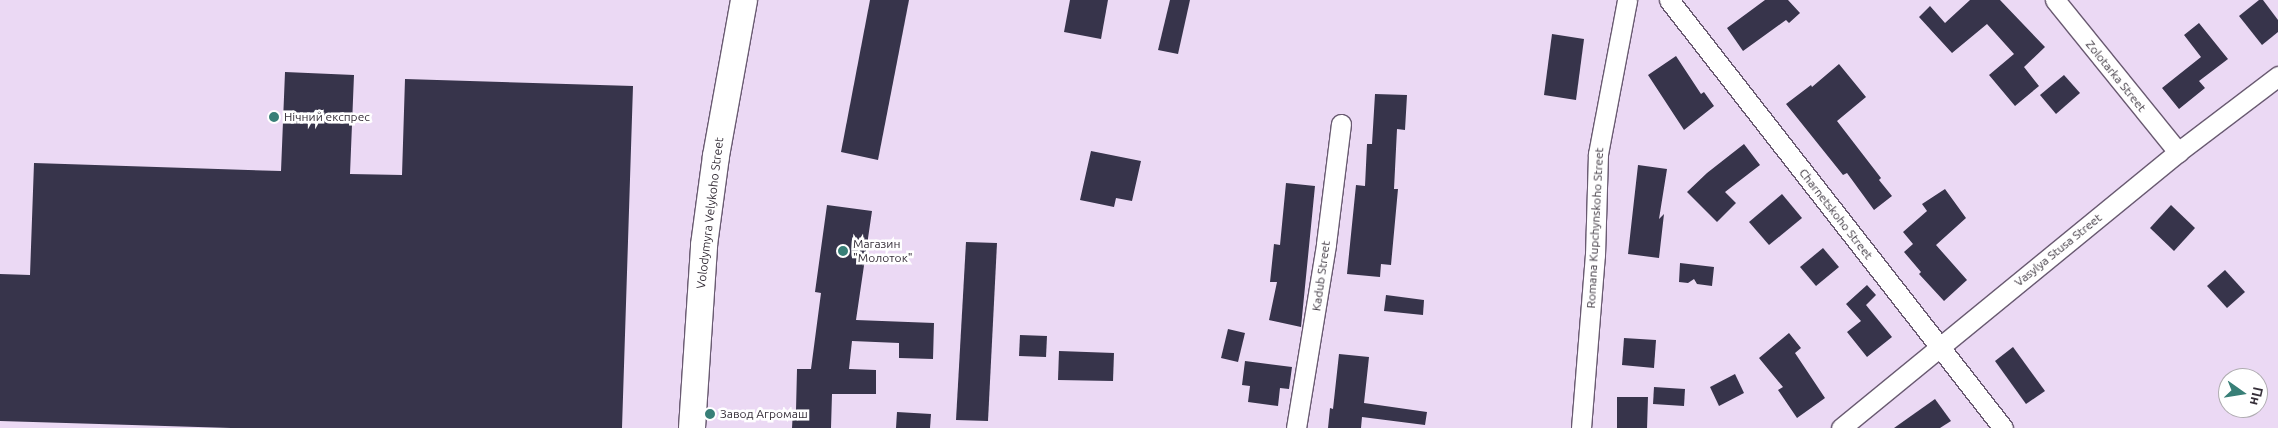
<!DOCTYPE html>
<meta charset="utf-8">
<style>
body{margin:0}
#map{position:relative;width:2278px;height:428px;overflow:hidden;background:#ebd9f4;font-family:Ubuntu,sans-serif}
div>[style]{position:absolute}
.building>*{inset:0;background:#37344b}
.roads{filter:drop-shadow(1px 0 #695a71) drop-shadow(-1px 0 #695a71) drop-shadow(0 1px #695a71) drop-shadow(0 -1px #695a71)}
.street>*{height:19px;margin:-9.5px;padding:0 9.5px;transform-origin:9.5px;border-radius:9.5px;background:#fff}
.secondary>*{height:26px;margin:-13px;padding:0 13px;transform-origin:13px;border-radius:13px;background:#fff}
.dots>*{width:14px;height:14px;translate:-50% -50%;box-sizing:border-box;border:2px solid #fff;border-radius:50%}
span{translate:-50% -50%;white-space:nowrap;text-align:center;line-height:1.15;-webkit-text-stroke:5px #fff;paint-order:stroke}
.street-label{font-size:12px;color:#362f39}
.poi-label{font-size:12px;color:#362f39}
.left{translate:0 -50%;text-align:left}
.north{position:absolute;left:2218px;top:368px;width:50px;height:50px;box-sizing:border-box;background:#fff;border:1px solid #afacb0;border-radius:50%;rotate:103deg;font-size:14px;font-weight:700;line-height:20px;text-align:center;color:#362f39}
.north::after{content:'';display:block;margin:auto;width:18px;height:22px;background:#387f77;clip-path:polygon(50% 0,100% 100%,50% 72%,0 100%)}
</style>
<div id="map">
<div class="building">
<i style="clip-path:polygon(870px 0,909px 0,878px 160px,841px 152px)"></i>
<i style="clip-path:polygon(1070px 0,1108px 0,1101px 39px,1064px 32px)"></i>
<i style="clip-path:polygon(1170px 0,1190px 0,1178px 54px,1158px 50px)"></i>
<i style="clip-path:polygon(1765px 0,1788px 0,1800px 13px,1789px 23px,1786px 20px,1743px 51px,1727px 28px)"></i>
<i style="clip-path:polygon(1970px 0,2000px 0,2045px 47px,2024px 67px,2039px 86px,2015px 106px,1989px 75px,2014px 54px,1987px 24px,1952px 53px,1919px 17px,1930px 6px,1945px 23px)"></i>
<i style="clip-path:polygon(2259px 0,2263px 0,2278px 20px,2278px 32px,2262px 45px,2239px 16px)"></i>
<i style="clip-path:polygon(2199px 23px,2228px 59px,2199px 81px,2205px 88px,2179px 109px,2162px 88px,2201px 57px,2184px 35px)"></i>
<i style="clip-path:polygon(1552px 34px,1584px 39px,1576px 100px,1544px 95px)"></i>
<i style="clip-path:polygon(1676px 56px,1701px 94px,1704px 92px,1714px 106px,1684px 130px,1648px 75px)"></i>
<i style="clip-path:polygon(1839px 64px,1866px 97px,1837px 121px,1881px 178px,1879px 180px,1892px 196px,1874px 210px,1847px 173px,1843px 175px,1786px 104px,1811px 85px,1812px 87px)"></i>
<i style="clip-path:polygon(285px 72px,354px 75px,350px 174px,402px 175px,405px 79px,633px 86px,622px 428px,231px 428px,0 421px,0 274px,30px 275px,34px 163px,281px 171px)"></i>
<i style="clip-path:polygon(2064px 75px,2080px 93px,2056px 114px,2040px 95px)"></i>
<i style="clip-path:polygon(1375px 94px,1407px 95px,1405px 130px,1397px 129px,1394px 189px,1398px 189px,1391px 265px,1381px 264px,1380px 277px,1347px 274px,1356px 185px,1365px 186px,1367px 144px,1372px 144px)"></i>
<i style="clip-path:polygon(1744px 144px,1760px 165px,1725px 192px,1736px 203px,1717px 222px,1687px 192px,1707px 173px)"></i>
<i style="clip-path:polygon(1091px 151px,1141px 161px,1132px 201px,1116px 198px,1114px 207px,1080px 200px)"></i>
<i style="clip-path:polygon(1638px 165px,1667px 169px,1659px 219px,1664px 214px,1659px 258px,1628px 254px)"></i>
<i style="clip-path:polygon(1286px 183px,1315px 186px,1301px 327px,1269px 320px,1277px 282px,1270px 282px,1274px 244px,1280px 245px)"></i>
<i style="clip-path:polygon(1945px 189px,1966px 218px,1936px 245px,1967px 280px,1944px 301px,1919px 274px,1921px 272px,1904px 252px,1913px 244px,1903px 232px,1927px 211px,1922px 204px)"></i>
<i style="clip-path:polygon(1782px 194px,1802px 218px,1769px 245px,1749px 222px)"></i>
<i style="clip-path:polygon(827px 205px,872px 211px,856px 320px,934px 323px,933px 359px,899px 358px,899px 343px,852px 341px,849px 369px,876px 370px,876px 394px,832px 394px,831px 428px,792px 428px,793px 410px,796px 410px,797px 369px,811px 369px,821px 293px,815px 292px)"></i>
<i style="clip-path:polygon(2171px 205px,2195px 228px,2174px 251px,2150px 228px)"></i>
<i style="clip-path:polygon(966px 242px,997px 243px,988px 421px,956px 420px)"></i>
<i style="clip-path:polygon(1823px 248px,1839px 267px,1816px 286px,1800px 267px)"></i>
<i style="clip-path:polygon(1680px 263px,1714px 267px,1712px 286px,1697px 284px,1694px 279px,1688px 283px,1679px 282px)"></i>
<i style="clip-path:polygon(2225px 270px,2245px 292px,2227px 308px,2207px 286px)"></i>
<i style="clip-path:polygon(1867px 285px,1876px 295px,1866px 305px,1892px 337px,1867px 357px,1847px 332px,1861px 321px,1846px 304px)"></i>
<i style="clip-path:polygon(1386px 295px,1424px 300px,1423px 315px,1384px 311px)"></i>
<i style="clip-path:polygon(1228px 329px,1245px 333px,1238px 362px,1221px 358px)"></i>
<i style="clip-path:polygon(1789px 333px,1801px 348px,1795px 353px,1825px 398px,1797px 418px,1778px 390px,1783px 387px,1759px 358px)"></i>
<i style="clip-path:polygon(1020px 335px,1047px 336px,1046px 357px,1019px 356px)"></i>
<i style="clip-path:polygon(1624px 338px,1656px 340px,1654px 368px,1622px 365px)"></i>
<i style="clip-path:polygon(2013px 347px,2045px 391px,2026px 404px,1995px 361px)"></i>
<i style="clip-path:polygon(1059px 351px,1114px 353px,1113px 381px,1058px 380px)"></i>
<i style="clip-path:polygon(1339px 354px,1369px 357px,1364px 403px,1427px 412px,1425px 425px,1362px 417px,1361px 428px,1328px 428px,1330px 408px,1333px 409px)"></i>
<i style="clip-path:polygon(1245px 361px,1292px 367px,1289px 389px,1280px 388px,1278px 406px,1248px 402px,1250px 386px,1242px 385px)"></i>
<i style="clip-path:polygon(1735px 374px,1744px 393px,1719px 406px,1710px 387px)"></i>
<i style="clip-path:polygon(1654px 387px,1685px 389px,1684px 406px,1653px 404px)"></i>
<i style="clip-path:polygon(1617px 397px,1648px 397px,1647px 428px,1617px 428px)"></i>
<i style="clip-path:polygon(1935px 399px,1951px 421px,1940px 428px,1894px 428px)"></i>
<i style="clip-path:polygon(897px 412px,931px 414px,930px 428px,896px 428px)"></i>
</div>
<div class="roads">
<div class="street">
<i style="left:1669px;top:0;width:543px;rotate:52.03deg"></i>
<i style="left:2055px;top:0;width:196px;rotate:51deg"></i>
<i style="left:1296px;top:428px;width:186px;rotate:-80.7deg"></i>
<i style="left:1326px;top:244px;width:121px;rotate:-82.9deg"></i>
<i style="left:1581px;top:428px;width:174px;rotate:-85.4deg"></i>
<i style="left:1595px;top:255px;width:101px;rotate:-88.3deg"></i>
<i style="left:1598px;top:154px;width:157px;rotate:-79.3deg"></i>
<i style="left:1841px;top:428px;width:436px;rotate:-39.3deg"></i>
<i style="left:2178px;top:152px;width:126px;rotate:-37.2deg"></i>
</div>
<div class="secondary">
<i style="left:692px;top:428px;width:183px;rotate:-86.2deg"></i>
<i style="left:704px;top:245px;width:90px;rotate:-82.3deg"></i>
<i style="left:716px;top:156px;width:158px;rotate:-79.8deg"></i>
</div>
</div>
<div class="dots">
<i style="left:274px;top:117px;background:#387f77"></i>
<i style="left:843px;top:251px;background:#387f77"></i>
<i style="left:710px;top:414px;background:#387f77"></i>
</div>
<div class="street-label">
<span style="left:2116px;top:76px;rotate:51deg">Zolotarka Street</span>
<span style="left:710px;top:213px;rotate:-83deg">Volodymyra Velykoho Street</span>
<span style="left:1836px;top:214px;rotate:52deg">Charnetskoho Street</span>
<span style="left:1595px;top:228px;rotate:-87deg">Romana Kupchynskoho Street</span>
<span style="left:2058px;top:250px;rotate:-39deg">Vasylya Stusa Street</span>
<span style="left:1321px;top:276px;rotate:-82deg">Kadub Street</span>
</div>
<div class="poi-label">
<span class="left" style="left:284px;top:117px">Нічний експрес</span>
<span class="left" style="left:853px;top:251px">Магазин<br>"Молоток"</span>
<span class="left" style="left:720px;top:414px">Завод Агромаш</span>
</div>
<div class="north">Пн</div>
</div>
